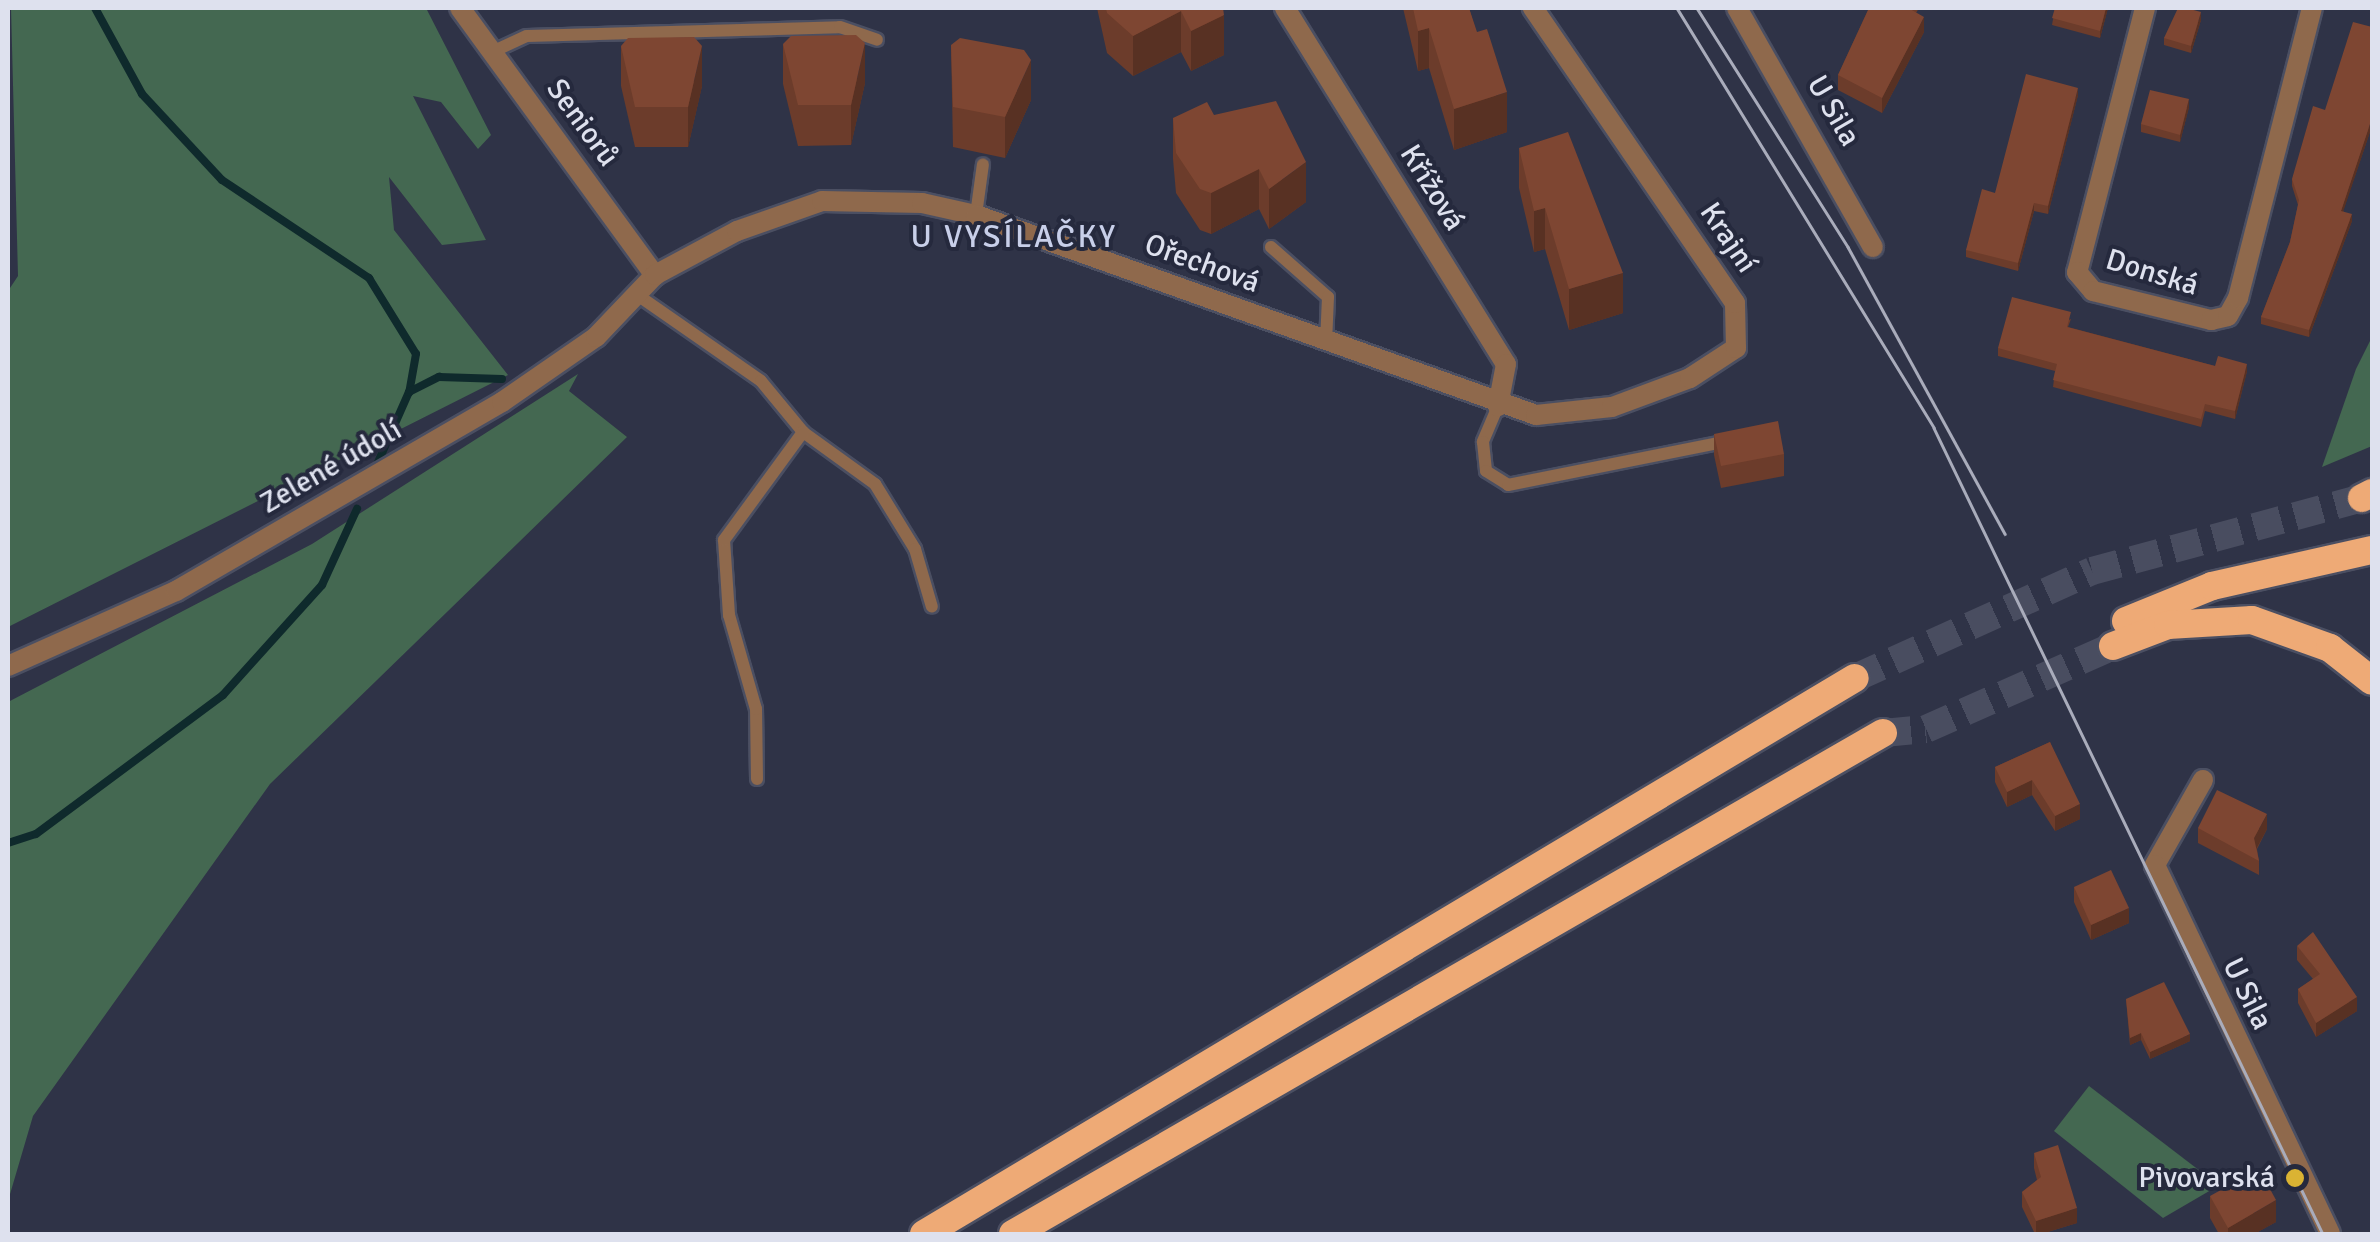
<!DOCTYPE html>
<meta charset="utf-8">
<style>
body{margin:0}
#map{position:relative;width:2380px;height:1242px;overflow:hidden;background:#2f3347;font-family:Signika,sans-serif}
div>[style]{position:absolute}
.green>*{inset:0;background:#446851}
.stream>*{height:8px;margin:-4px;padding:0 4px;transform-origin:4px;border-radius:4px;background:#0f2a2c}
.trunk-tunnel>*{height:28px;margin-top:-14px;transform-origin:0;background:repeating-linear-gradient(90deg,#494d60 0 28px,transparent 0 42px)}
.roads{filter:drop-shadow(2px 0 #4b4f62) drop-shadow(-2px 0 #4b4f62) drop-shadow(0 2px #4b4f62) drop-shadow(0 -2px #4b4f62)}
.service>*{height:12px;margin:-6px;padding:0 6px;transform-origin:6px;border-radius:6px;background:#8f694c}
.minor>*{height:20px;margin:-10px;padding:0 10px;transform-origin:10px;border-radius:10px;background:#8f694c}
.trunk>*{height:28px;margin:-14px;padding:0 14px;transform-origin:14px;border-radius:14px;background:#eeaa76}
.tram>*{height:2.5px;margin:-1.25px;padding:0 1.25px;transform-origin:1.25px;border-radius:1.25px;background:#a9acbb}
.wall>*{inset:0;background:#6c3c2b}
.shaded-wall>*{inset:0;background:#583123}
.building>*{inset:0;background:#7e4632}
.dots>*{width:28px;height:28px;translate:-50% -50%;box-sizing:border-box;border:5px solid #25293d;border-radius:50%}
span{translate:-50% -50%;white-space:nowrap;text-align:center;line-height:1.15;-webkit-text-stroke:8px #25293d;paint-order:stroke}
.street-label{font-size:30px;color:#dee1ee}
.poi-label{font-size:30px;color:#dee1ee}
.right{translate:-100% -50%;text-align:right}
.neighbourhood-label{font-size:32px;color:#c8cfe9;letter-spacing:2.5px}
.frame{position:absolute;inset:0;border:10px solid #dee1ee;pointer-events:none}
</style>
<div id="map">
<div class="green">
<i style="clip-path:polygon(11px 8px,426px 8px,491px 135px,478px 149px,441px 102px,413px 96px,486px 240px,442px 245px,389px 177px,394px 230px,508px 375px,8px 627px,8px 291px,18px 276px)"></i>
<i style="clip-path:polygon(2372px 337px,2372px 446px,2322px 467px,2356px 369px)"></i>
<i style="clip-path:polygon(578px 374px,569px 391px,627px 437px,270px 784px,33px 1116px,8px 1201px,8px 702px,312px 544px)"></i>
<i style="clip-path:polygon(2089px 1086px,2204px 1174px,2211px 1190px,2163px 1218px,2054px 1131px)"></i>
</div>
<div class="stream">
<i style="left:95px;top:8px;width:98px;rotate:61.3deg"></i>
<i style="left:142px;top:94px;width:117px;rotate:47.1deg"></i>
<i style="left:222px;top:180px;width:177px;rotate:33.7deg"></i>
<i style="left:369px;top:278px;width:89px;rotate:58.3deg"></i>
<i style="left:416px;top:354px;width:39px;rotate:100deg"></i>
<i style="left:375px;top:469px;width:84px;rotate:-66.2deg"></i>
<i style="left:409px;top:392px;width:34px;rotate:-27deg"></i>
<i style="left:439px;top:377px;width:63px;rotate:1.8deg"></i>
<i style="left:8px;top:843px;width:29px;rotate:-18deg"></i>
<i style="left:36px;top:834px;width:233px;rotate:-36.6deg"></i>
<i style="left:223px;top:695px;width:148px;rotate:-48deg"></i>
<i style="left:322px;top:585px;width:84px;rotate:-65.3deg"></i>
</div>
<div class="trunk-tunnel">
<i style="left:1855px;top:678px;width:260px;rotate:-24.3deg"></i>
<i style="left:2092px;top:571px;width:280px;rotate:-15.1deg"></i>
<i style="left:1883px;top:733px;width:43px;rotate:-5.3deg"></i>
<i style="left:1926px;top:729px;width:205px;rotate:-23.9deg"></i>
</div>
<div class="roads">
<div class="service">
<i style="left:492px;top:52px;width:38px;rotate:-25deg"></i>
<i style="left:527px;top:36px;width:313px;rotate:-1.6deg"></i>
<i style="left:840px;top:27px;width:39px;rotate:19deg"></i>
<i style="left:976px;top:215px;width:51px;rotate:-82.2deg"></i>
<i style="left:1271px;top:247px;width:76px;rotate:41.3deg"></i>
<i style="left:1328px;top:297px;width:46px;rotate:92.5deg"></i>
<i style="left:636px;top:294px;width:152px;rotate:34.8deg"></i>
<i style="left:761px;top:381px;width:66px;rotate:50.5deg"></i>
<i style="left:803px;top:432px;width:89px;rotate:35.8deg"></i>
<i style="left:875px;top:484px;width:76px;rotate:58.4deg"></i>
<i style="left:915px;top:549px;width:60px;rotate:73.7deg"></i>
<i style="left:1498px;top:406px;width:39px;rotate:113deg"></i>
<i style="left:1483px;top:442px;width:29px;rotate:84deg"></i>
<i style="left:1486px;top:471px;width:26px;rotate:32deg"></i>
<i style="left:1508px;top:485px;width:224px;rotate:-11.3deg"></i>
<i style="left:757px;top:779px;width:70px;rotate:-90.8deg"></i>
<i style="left:756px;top:709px;width:98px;rotate:-106deg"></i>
<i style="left:729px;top:615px;width:75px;rotate:-93.8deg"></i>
<i style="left:724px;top:540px;width:134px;rotate:-53.8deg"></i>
</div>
<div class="minor">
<i style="left:460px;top:8px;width:331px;rotate:53.9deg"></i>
<i style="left:1285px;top:8px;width:419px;rotate:58.2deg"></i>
<i style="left:1506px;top:364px;width:43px;rotate:100.8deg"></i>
<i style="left:1737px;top:8px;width:275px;rotate:60.4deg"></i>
<i style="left:2145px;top:8px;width:273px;rotate:104.4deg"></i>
<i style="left:2077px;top:272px;width:25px;rotate:50deg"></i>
<i style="left:2093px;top:291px;width:122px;rotate:13.8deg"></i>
<i style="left:2211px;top:320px;width:17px;rotate:-13deg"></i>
<i style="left:2228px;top:316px;width:21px;rotate:-61deg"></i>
<i style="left:2238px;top:298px;width:299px;rotate:-75.7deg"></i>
<i style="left:8px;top:666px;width:184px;rotate:-24.1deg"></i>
<i style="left:176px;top:591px;width:377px;rotate:-30.1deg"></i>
<i style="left:502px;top:402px;width:114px;rotate:-34.7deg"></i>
<i style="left:596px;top:337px;width:86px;rotate:-46.4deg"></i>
<i style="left:655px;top:275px;width:93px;rotate:-28.2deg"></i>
<i style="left:737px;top:231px;width:90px;rotate:-19.4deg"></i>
<i style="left:822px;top:201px;width:100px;rotate:1.1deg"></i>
<i style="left:922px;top:203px;width:55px;rotate:12.5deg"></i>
<i style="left:976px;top:215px;width:595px;rotate:19.65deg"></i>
<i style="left:1536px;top:415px;width:76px;rotate:-6deg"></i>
<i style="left:1612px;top:407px;width:83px;rotate:-20.4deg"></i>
<i style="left:1690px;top:378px;width:55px;rotate:-33.1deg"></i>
<i style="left:1736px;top:348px;width:45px;rotate:-91.3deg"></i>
<i style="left:1735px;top:303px;width:358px;rotate:-124.4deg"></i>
<i style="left:2203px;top:780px;width:98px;rotate:119.5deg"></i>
<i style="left:2155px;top:865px;width:408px;rotate:64.6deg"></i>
</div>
<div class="trunk">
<i style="left:2362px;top:498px;width:11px;rotate:-27deg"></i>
<i style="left:2126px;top:621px;width:93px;rotate:-22.1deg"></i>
<i style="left:2212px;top:586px;width:164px;rotate:-12.7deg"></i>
<i style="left:2113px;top:646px;width:59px;rotate:-20.9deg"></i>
<i style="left:2168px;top:625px;width:84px;rotate:-3.4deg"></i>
<i style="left:2252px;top:620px;width:83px;rotate:19.7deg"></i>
<i style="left:2330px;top:648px;width:53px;rotate:38.2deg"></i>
<i style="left:924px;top:1234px;width:1084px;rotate:-30.85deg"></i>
<i style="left:1013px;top:1234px;width:1004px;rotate:-29.94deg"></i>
</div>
</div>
<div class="tram">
<i style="left:1677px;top:8px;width:492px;rotate:58.5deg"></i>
<i style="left:1934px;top:428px;width:895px;rotate:64.24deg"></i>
<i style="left:1697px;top:8px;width:283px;rotate:57.7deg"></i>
<i style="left:1848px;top:247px;width:327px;rotate:61.3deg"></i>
</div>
<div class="wall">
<i style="clip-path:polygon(1097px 8px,1223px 8px,1224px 55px,1191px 71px,1181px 52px,1133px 76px,1107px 53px)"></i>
<i style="clip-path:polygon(1403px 8px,1469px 8px,1507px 132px,1454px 150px,1429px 68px,1418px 71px)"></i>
<i style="clip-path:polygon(1869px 8px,1919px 8px,1916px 13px,1924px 32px,1882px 113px,1838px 90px,1838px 75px)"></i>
<i style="clip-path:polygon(2055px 8px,2108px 8px,2100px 38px,2052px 25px)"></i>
<i style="clip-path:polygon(2201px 20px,2191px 53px,2164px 45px,2164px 38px)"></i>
<i style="clip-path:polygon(783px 44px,865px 83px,851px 145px,798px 146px,783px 84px)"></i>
<i style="clip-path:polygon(951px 45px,1031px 100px,1005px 158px,953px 147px)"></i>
<i style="clip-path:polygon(621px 46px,702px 86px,688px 147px,635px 147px,621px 86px)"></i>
<i style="clip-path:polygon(2078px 95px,2048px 214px,2034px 211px,2018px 271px,1966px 257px,1966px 250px,1995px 193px)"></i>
<i style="clip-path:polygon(2189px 107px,2180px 142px,2141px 132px,2141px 124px)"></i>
<i style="clip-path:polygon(1214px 115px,1306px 202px,1269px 229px,1259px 209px,1211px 234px,1200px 230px,1176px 193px,1173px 159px,1173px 118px)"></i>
<i style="clip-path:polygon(2372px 126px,2343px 211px,2352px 221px,2309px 337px,2261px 324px,2261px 317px,2290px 242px,2298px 205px,2292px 186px,2292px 179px)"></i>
<i style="clip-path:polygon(1519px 148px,1623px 313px,1569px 330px,1545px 249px,1534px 252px,1519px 188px)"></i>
<i style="clip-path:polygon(2071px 319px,2068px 327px,2215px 366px,2247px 371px,2235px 419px,2205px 411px,2201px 427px,2053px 387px,2055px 371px,1998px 356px,1998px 348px)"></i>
<i style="clip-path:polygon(1714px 434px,1784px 454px,1784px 476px,1721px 488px,1714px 455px)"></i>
<i style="clip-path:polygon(2050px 742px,2080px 819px,2055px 831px,2032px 795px,2007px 807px,1995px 782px,1995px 767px)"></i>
<i style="clip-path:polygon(2198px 828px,2267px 829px,2257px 849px,2259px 861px,2259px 875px,2198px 843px)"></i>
<i style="clip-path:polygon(2074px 887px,2129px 923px,2091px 940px,2074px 902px)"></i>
<i style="clip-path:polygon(2297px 946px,2357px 1011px,2316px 1037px,2298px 1003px,2298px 989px,2313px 979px,2297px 960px)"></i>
<i style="clip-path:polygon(2126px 999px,2190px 1041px,2150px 1059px,2141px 1040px,2130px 1045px)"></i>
<i style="clip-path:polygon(2034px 1153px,2077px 1223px,2041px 1234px,2035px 1234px,2022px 1207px,2022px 1192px,2037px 1180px,2034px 1168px)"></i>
<i style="clip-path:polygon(2210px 1196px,2276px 1222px,2254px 1234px,2219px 1234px,2210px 1218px)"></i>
</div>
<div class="shaded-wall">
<i style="clip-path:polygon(2106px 8px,2108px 8px,2100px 38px,2100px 31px)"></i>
<i style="clip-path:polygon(1181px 11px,1181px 52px,1133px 76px,1133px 36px)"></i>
<i style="clip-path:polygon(2201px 12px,2201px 20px,2191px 53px,2191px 46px)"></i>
<i style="clip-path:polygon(1224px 15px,1224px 55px,1191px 71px,1191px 31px)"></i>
<i style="clip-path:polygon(1924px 17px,1924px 32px,1882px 113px,1882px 98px)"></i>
<i style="clip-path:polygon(1429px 28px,1429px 68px,1418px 71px,1418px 31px)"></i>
<i style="clip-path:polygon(865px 43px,865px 83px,851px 145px,851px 105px)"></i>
<i style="clip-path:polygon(702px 46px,702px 86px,688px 147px,688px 107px)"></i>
<i style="clip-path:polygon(1031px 60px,1031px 100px,1005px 158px,1005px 117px)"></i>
<i style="clip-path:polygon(2078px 88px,2078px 95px,2048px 214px,2048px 206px)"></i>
<i style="clip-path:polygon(1507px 92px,1507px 132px,1454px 150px,1454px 109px)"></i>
<i style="clip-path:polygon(2189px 99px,2189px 107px,2180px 142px,2180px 135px)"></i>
<i style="clip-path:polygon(2372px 118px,2372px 126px,2341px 218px,2341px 211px)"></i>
<i style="clip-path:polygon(1306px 162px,1306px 202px,1269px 229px,1269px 189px)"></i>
<i style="clip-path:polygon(1259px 169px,1259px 209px,1211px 234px,1211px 193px)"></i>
<i style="clip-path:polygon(2034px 203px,2034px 211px,2018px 271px,2018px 263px)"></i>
<i style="clip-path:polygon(1545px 208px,1545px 249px,1534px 252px,1534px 211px)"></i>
<i style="clip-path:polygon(2352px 214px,2352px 221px,2309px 337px,2309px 330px)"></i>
<i style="clip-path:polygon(1623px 273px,1623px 313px,1569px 330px,1569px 289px)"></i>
<i style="clip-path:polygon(2247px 364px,2247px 371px,2235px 419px,2235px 411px)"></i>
<i style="clip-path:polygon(2032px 780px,2032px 795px,2007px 807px,2007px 792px)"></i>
<i style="clip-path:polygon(2080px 804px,2080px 819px,2055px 831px,2055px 816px)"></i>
<i style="clip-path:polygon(2267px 814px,2267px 829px,2254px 853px,2254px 838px)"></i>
<i style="clip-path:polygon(2129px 908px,2129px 923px,2091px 940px,2091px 925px)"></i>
<i style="clip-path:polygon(2357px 997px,2357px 1011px,2316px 1037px,2316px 1023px)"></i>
<i style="clip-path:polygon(2141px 1033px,2141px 1040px,2130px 1045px,2130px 1038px)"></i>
<i style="clip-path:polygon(2190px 1034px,2190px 1041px,2150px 1059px,2150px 1052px)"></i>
<i style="clip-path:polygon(2276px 1200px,2276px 1222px,2254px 1234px,2228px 1234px,2228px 1228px)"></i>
<i style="clip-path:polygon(2077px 1208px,2077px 1223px,2041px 1234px,2036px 1234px,2036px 1221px)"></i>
</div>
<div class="building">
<i style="clip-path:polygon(1106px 8px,1223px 8px,1224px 15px,1191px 31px,1181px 11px,1133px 36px,1107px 13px)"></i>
<i style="clip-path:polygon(1413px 8px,1469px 8px,1477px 32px,1487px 29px,1507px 92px,1454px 109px,1429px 28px,1418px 31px)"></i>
<i style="clip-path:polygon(1869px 8px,1911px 8px,1910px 9px,1924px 17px,1882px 98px,1838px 75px)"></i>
<i style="clip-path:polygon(2055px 8px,2106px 8px,2100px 31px,2052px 18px)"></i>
<i style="clip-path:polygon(2178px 8px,2186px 8px,2201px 12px,2191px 46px,2164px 38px)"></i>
<i style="clip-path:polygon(2353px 22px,2372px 27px,2372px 118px,2341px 211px,2352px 214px,2309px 330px,2261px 317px,2290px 242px,2299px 200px,2292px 179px,2313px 106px,2325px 110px)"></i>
<i style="clip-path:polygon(856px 35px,865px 43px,851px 105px,798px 105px,783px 44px,791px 36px)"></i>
<i style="clip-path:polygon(694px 37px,702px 46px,688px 107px,635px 107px,621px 46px,628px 38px)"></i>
<i style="clip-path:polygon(960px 38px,1024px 50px,1031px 60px,1005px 117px,953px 107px,951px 45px)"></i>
<i style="clip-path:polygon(2026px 74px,2078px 88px,2048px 206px,2034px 203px,2018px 263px,1966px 250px,1982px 189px,1995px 193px)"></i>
<i style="clip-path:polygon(2150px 90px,2189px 99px,2180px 135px,2141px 124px)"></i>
<i style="clip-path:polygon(1276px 101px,1306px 162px,1269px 189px,1259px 169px,1211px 193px,1200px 189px,1176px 153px,1173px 118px,1207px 102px,1214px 115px)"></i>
<i style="clip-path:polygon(1568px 132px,1623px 273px,1569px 289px,1545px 208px,1534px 211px,1519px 148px)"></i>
<i style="clip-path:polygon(2012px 297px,2071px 312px,2067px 327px,2215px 366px,2218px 356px,2247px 364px,2235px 411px,2205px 404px,2201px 419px,2053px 380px,2057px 364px,1998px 348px)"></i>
<i style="clip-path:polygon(1778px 421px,1784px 454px,1721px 466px,1714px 434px)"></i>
<i style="clip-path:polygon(2050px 742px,2080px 804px,2055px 816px,2032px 780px,2007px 792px,1995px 767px)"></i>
<i style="clip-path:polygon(2217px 790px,2267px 814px,2254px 838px,2259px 861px,2198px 828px)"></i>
<i style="clip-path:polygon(2111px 870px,2129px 908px,2091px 925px,2074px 887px)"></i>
<i style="clip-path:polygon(2313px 932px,2357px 997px,2316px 1023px,2298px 989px,2320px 974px,2297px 946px)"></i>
<i style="clip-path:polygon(2164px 982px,2190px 1034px,2150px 1052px,2141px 1033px,2130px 1038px,2126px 999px)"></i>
<i style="clip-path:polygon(2058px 1145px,2077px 1208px,2036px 1221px,2022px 1192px,2041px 1177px,2034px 1153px)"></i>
<i style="clip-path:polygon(2259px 1169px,2276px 1200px,2228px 1228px,2210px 1196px)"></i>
</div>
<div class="dots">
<i style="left:2295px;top:1178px;background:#dab333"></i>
</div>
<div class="street-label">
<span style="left:1833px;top:111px;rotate:60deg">U Sila</span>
<span style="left:582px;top:123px;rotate:54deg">Seniorů</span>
<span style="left:1432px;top:188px;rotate:58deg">Křížová</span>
<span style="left:1728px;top:238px;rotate:56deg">Krajní</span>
<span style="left:1202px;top:264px;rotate:20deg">Ořechová</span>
<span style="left:2152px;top:273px;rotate:17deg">Donská</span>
<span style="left:331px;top:467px;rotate:-30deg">Zelené údolí</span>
<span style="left:2247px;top:994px;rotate:64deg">U Sila</span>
</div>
<div class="poi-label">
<span class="right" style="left:2275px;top:1178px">Pivovarská</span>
</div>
<div class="neighbourhood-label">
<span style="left:1014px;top:237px">U VYSÍLAČKY</span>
</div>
<div class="frame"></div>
</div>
